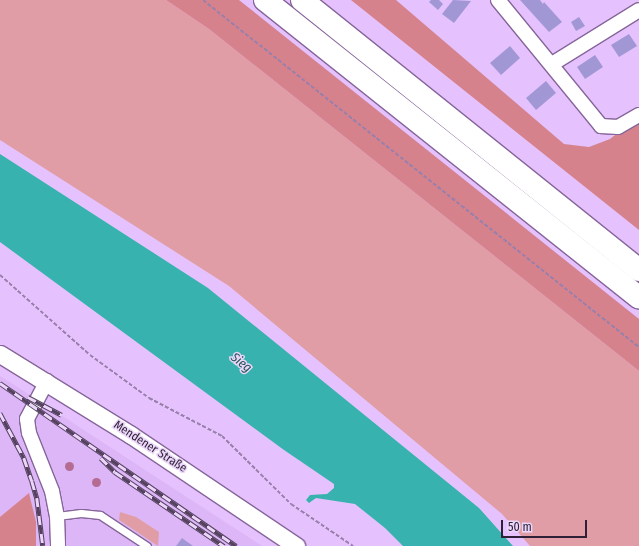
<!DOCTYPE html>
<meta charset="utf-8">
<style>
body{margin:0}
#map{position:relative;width:639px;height:546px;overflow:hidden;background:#e5c2fd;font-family:"Fira Sans Condensed",sans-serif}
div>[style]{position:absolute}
.built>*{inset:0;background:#ddb6f7}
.green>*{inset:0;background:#e09da5}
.forest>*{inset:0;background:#d6828d}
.water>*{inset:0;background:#38b2ae}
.building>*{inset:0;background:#a297d5}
.path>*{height:2px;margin-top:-1px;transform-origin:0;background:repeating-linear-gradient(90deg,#997fab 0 4px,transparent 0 6px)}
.roads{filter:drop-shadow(1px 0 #86659a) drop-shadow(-1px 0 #86659a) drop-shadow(0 1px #86659a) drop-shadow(0 -1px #86659a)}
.service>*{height:7px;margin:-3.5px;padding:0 3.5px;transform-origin:3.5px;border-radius:3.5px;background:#fff}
.minor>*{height:14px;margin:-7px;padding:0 7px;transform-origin:7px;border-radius:7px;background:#fff}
.tertiary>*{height:17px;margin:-8.5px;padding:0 8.5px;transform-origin:8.5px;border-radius:8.5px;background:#fff}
.motorway>*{height:22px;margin:-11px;padding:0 11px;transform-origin:11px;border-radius:11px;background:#fff}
.rail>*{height:4.5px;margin-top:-2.25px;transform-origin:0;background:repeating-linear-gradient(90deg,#ebd6fa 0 9px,#53415e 0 18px);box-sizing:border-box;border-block:1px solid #53415e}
.trees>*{width:9px;height:9px;margin:-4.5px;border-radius:50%;background:#b46c93}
span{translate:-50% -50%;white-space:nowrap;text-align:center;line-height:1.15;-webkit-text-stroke:3px #ebd6fa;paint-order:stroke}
.street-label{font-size:12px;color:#2e2036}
.water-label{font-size:13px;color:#235654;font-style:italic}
.scale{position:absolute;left:501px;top:520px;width:86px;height:18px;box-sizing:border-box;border:2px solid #2e2036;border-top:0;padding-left:5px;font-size:12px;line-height:14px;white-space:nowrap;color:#2e2036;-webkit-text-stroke:3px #ebd6fa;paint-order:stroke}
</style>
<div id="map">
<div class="built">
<i style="clip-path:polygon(0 376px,27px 393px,262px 546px,0 546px)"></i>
</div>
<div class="green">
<i style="clip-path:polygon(0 0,166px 0,209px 29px,639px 371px,639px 546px,530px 546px,502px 514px,229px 286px,0 140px)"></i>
<i style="clip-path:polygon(120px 512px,136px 517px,159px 532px,158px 546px,119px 520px)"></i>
</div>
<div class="forest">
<i style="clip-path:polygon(166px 0,239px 0,639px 319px,639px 371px,209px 29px)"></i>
<i style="clip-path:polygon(351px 0,396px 0,564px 144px,589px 147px,610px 139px,633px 121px,639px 119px,639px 230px)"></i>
<i style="clip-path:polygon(29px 493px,36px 522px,36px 546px,0 546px,0 517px)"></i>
</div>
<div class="water">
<i style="clip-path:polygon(0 154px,208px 288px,479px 508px,513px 546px,403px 546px,385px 528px,355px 504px,316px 498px,309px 503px,306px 500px,310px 495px,327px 494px,334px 488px,334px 484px,284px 450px,0 242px)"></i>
</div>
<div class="building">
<i style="clip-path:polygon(431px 0,439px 0,443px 4px,438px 10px,429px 2px)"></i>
<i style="clip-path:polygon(453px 0,471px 1px,454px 23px,442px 14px)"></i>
<i style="clip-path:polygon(520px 0,540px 0,543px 4px,544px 2px,562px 22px,549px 32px)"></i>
<i style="clip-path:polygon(579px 17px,585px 26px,576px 31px,571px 22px)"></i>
<i style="clip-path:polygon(629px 34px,637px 46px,619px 57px,611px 45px)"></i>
<i style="clip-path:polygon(510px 46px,520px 58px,501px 75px,490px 63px)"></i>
<i style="clip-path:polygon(595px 55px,603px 67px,585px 79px,577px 67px)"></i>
<i style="clip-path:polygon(546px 81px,556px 93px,536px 110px,526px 98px)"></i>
<i style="clip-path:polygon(182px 538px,193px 546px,176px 546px)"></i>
</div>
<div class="path">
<i style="left:203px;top:0;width:557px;rotate:38.52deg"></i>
<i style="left:0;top:275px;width:120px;rotate:41.6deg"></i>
<i style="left:90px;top:355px;width:73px;rotate:36.1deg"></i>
<i style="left:149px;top:398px;width:82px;rotate:27.5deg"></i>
<i style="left:222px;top:436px;width:97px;rotate:44.6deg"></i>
<i style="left:291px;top:504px;width:75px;rotate:34.1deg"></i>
</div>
<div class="roads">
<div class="service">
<i style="left:57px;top:516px;width:24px;rotate:-7deg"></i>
<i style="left:81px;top:513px;width:19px;rotate:6deg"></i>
<i style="left:100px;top:515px;width:56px;rotate:33.4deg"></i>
</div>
<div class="minor">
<i style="left:498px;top:0;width:163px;rotate:50.7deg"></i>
<i style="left:601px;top:126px;width:17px;rotate:3deg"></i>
<i style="left:618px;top:127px;width:24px;rotate:-30deg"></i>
<i style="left:552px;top:64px;width:102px;rotate:-31.8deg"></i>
<i style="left:47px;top:381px;width:43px;rotate:117.8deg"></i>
<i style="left:27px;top:419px;width:14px;rotate:82deg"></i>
<i style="left:29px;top:433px;width:62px;rotate:68.4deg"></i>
<i style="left:52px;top:491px;width:25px;rotate:79deg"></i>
<i style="left:57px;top:516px;width:30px;rotate:88deg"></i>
</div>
<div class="tertiary">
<i style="left:0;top:354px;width:154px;rotate:31.7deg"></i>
<i style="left:131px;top:435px;width:199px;rotate:33.9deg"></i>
</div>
<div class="motorway">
<i style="left:265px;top:0;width:478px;rotate:38.5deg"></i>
<i style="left:302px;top:0;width:432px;rotate:38.7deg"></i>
</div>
</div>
<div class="rail">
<i style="left:0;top:383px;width:287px;rotate:34.6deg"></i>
<i style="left:28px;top:397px;width:38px;rotate:28deg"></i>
<i style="left:0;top:413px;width:51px;rotate:61.9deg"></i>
<i style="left:24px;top:458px;width:24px;rotate:71deg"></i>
<i style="left:32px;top:481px;width:18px;rotate:74deg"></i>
<i style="left:37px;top:498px;width:48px;rotate:82.9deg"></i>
<i style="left:101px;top:458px;width:20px;rotate:45deg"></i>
<i style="left:115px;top:472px;width:132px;rotate:34.2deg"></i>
</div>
<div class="trees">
<i style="left:69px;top:466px"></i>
<i style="left:96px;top:482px"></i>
</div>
<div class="street-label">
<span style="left:150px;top:447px;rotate:33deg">Mendener Straße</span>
</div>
<div class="water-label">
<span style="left:241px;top:363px;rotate:38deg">Sieg</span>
</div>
<div class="scale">50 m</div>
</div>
